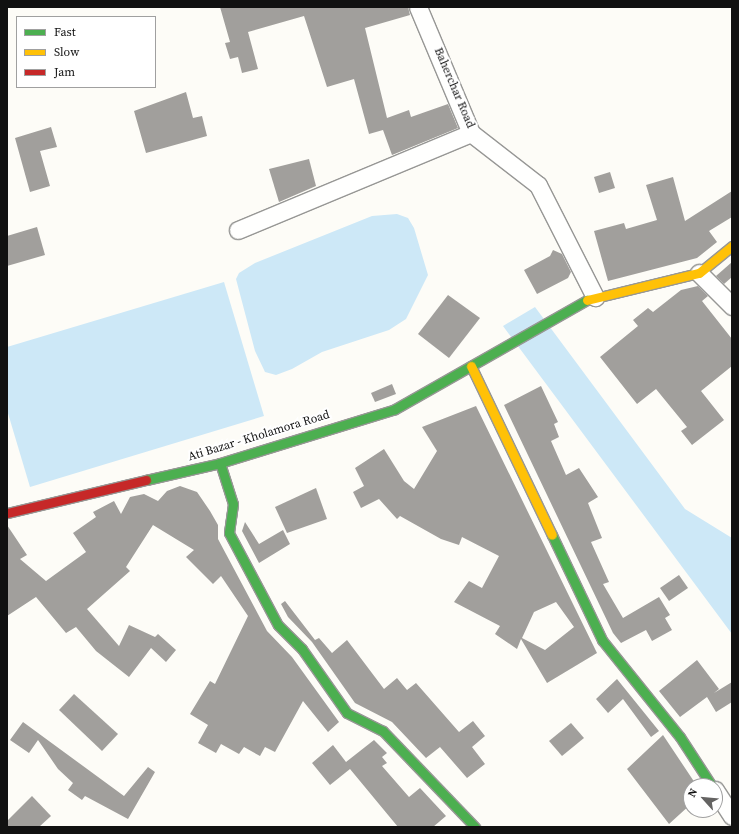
<!DOCTYPE html>
<style>
body{margin:0}
#map{position:relative;width:739px;height:834px;overflow:hidden;background:#fdfcf7;font-family:"Source Serif 4",serif}
div>[style]{position:absolute}
.water>*{inset:0;background:#cde8f7}
.building>*{inset:0;background:#a19f9c}
.roads{filter:drop-shadow(1px 0 #979795) drop-shadow(-1px 0 #979795) drop-shadow(0 1px #979795) drop-shadow(0 -1px #979795)}
.street>*{height:17px;margin:-8.5px;padding:0 8.5px;transform-origin:8.5px;border-radius:8.5px;background:#fffffe}
.fast>*{height:9px;margin:-4.5px;padding:0 4.5px;transform-origin:4.5px;border-radius:4.5px;background:#4caf50}
.slow>*{height:9px;margin:-4.5px;padding:0 4.5px;transform-origin:4.5px;border-radius:4.5px;background:#ffc107}
.jam>*{height:9px;margin:-4.5px;padding:0 4.5px;transform-origin:4.5px;border-radius:4.5px;background:#c62828}
span{translate:-50% -50%;white-space:nowrap;text-align:center;line-height:1.15;-webkit-text-stroke:4px #fff;paint-order:stroke}
.street-label{font-size:12px;color:#111}
.frame{position:absolute;inset:0;border:8px solid #111;pointer-events:none}
.legend{position:absolute;left:16px;top:16px;width:140px;height:72px;box-sizing:border-box;background:#fff;border:1px solid #a0a0a0;margin:0;padding:5px 7px;list-style:none;font-size:12px;color:#111}
.legend li{display:flex;align-items:center;gap:8px;height:20px}
.legend b{width:20px;border:1px solid #a0a0a0}
.north{position:absolute;left:683px;top:778px;width:40px;height:40px;box-sizing:border-box;background:#fff;border:1px solid #a0a0a0;border-radius:50%;rotate:297deg;font-size:11px;font-weight:700;line-height:16px;text-align:center;color:#111}
.north::after{content:'';display:block;margin:auto;width:14px;height:18px;background:#646362;clip-path:polygon(50% 0,100% 100%,50% 72%,0 100%)}
</style>
<div id="map">
<div class="water">
<i style="clip-path:polygon(397px 214px,408px 218px,414px 228px,428px 275px,406px 319px,389px 330px,322px 352px,292px 369px,276px 375px,265px 372px,255px 351px,236px 279px,239px 273px,255px 263px,372px 216px)"></i>
<i style="clip-path:polygon(224px 282px,264px 416px,30px 487px,7px 410px,7px 347px)"></i>
<i style="clip-path:polygon(535px 307px,685px 509px,732px 538px,732px 634px,503px 326px)"></i>
</div>
<div class="building">
<i style="clip-path:polygon(220px 7px,408px 7px,410px 15px,365px 28px,387px 118px,409px 110px,411px 117px,448px 104px,458px 128px,392px 155px,383px 130px,369px 134px,354px 79px,327px 87px,304px 16px,248px 32px,258px 69px,242px 73px,238px 57px,230px 59px,225px 43px,230px 42px)"></i>
<i style="clip-path:polygon(186px 92px,193px 118px,202px 116px,207px 136px,146px 153px,134px 111px)"></i>
<i style="clip-path:polygon(51px 127px,57px 147px,40px 151px,50px 186px,30px 192px,15px 138px)"></i>
<i style="clip-path:polygon(309px 159px,316px 186px,279px 202px,269px 169px)"></i>
<i style="clip-path:polygon(610px 172px,615px 188px,599px 193px,594px 177px)"></i>
<i style="clip-path:polygon(673px 177px,685px 221px,732px 191px,732px 217px,709px 231px,717px 242px,697px 258px,608px 281px,594px 231px,624px 223px,626px 229px,657px 220px,646px 185px)"></i>
<i style="clip-path:polygon(37px 227px,45px 255px,7px 266px,7px 236px)"></i>
<i style="clip-path:polygon(553px 250px,562px 254px,571px 272px,568px 278px,537px 294px,524px 270px,550px 256px)"></i>
<i style="clip-path:polygon(732px 262px,732px 277px,724px 284px,716px 276px)"></i>
<i style="clip-path:polygon(698px 286px,708px 296px,702px 301px,732px 339px,732px 366px,701px 391px,724px 420px,692px 445px,681px 431px,687px 427px,656px 389px,637px 404px,600px 357px,638px 326px,633px 320px,648px 308px,653px 312px,681px 290px)"></i>
<i style="clip-path:polygon(448px 295px,480px 318px,449px 358px,418px 334px)"></i>
<i style="clip-path:polygon(392px 384px,396px 394px,375px 402px,371px 393px)"></i>
<i style="clip-path:polygon(541px 386px,558px 422px,554px 424px,559px 437px,551px 441px,566px 475px,579px 468px,598px 497px,588px 503px,602px 538px,591px 542px,609px 582px,603px 584px,623px 618px,659px 597px,670px 615px,665px 618px,672px 630px,652px 641px,646px 630px,621px 643px,613px 633px,504px 405px)"></i>
<i style="clip-path:polygon(evenodd,476px 406px,597px 653px,547px 683px,521px 639px,517px 649px,495px 634px,500px 626px,454px 602px,469px 581px,482px 588px,499px 556px,462px 537px,459px 545px,441px 539px,400px 516px,397px 519px,379px 499px,361px 508px,353px 492px,364px 486px,355px 468px,384px 449px,404px 481px,414px 489px,437px 451px,422px 427px,476px 406px,556px 602px,574px 627px,545px 650px,522px 638px,534px 612px,556px 602px)"></i>
<i style="clip-path:polygon(180px 486px,197px 492px,210px 511px,218px 525px,218px 539px,267px 631px,292px 657px,339px 722px,328px 732px,303px 701px,275px 752px,265px 747px,260px 756px,244px 747px,239px 754px,221px 744px,216px 753px,198px 743px,208px 725px,190px 714px,210px 681px,215px 684px,248px 616px,221px 576px,213px 584px,186px 557px,194px 550px,153px 525px,126px 567px,130px 571px,87px 609px,119px 646px,129px 625px,155px 637px,158px 634px,176px 650px,166px 662px,151px 648px,129px 677px,96px 651px,76px 627px,66px 633px,36px 597px,7px 616px,7px 525px,27px 555px,20px 559px,46px 581px,86px 552px,73px 533px,96px 517px,93px 512px,114px 501px,121px 514px,130px 497px,144px 494px,158px 501px,167px 491px)"></i>
<i style="clip-path:polygon(316px 488px,327px 519px,287px 533px,275px 507px)"></i>
<i style="clip-path:polygon(245px 522px,259px 544px,283px 530px,290px 544px,259px 563px,242px 531px)"></i>
<i style="clip-path:polygon(679px 575px,688px 588px,669px 601px,660px 588px)"></i>
<i style="clip-path:polygon(285px 601px,315px 640px,319px 638px,332px 653px,347px 640px,384px 689px,397px 678px,407px 690px,416px 683px,459px 732px,473px 721px,485px 736px,472px 747px,485px 764px,467px 778px,440px 747px,426px 758px,392px 722px,355px 703px,312px 642px,288px 617px,281px 604px)"></i>
<i style="clip-path:polygon(697px 660px,719px 689px,714px 693px,732px 682px,732px 702px,716px 712px,707px 697px,680px 717px,659px 691px)"></i>
<i style="clip-path:polygon(617px 679px,659px 731px,651px 737px,623px 699px,608px 713px,596px 699px)"></i>
<i style="clip-path:polygon(74px 694px,118px 734px,102px 751px,59px 710px)"></i>
<i style="clip-path:polygon(23px 722px,124px 796px,148px 767px,155px 772px,128px 819px,85px 796px,82px 800px,68px 790px,73px 783px,58px 769px,38px 740px,29px 753px,10px 740px)"></i>
<i style="clip-path:polygon(571px 723px,584px 738px,562px 756px,549px 741px)"></i>
<i style="clip-path:polygon(663px 735px,697px 786px,691px 786px,691px 804px,669px 824px,627px 769px)"></i>
<i style="clip-path:polygon(374px 740px,387px 753px,382px 757px,387px 763px,382px 766px,409px 797px,420px 788px,446px 816px,433px 827px,398px 827px,350px 769px,330px 785px,312px 763px,333px 745px,346px 762px)"></i>
<i style="clip-path:polygon(32px 796px,51px 816px,39px 827px,7px 827px,7px 821px)"></i>
</div>
<div class="roads">
<div class="street">
<i style="left:418px;top:7px;width:137px;rotate:67.2deg"></i>
<i style="left:471px;top:133px;width:85px;rotate:37.8deg"></i>
<i style="left:538px;top:185px;width:126px;rotate:63deg"></i>
<i style="left:238px;top:230px;width:252px;rotate:-22.6deg"></i>
<i style="left:699px;top:273px;width:47px;rotate:45deg"></i>
<i style="left:715px;top:790px;width:31px;rotate:57deg"></i>
</div>
<div class="fast">
<i style="left:220px;top:463px;width:43px;rotate:72.4deg"></i>
<i style="left:233px;top:504px;width:29px;rotate:98deg"></i>
<i style="left:229px;top:533px;width:104px;rotate:62deg"></i>
<i style="left:278px;top:625px;width:34px;rotate:45deg"></i>
<i style="left:302px;top:649px;width:78px;rotate:54.9deg"></i>
<i style="left:347px;top:713px;width:40px;rotate:26.6deg"></i>
<i style="left:383px;top:731px;width:133px;rotate:46.2deg"></i>
<i style="left:146px;top:480px;width:76px;rotate:-12.9deg"></i>
<i style="left:220px;top:463px;width:183px;rotate:-17.1deg"></i>
<i style="left:395px;top:409px;width:221px;rotate:-29.6deg"></i>
<i style="left:552px;top:535px;width:116px;rotate:64.5deg"></i>
<i style="left:602px;top:640px;width:124px;rotate:51.2deg"></i>
<i style="left:680px;top:737px;width:59px;rotate:56.9deg"></i>
</div>
<div class="slow">
<i style="left:587px;top:300px;width:115px;rotate:-13.6deg"></i>
<i style="left:699px;top:273px;width:43px;rotate:-39.3deg"></i>
<i style="left:471px;top:366px;width:187px;rotate:64.4deg"></i>
</div>
<div class="jam">
<i style="left:7px;top:513px;width:143px;rotate:-13.4deg"></i>
</div>
</div>
<div class="street-label">
<span style="left:454px;top:88px;rotate:67deg">Baherchar Road</span>
<span style="left:259px;top:436px;rotate:-17deg">Ati Bazar - Kholamora Road</span>
</div>
<div class="frame"></div>
<ul class="legend">
<li><b style="height:5px;background:#4caf50"></b>Fast</li>
<li><b style="height:5px;background:#ffc107"></b>Slow</li>
<li><b style="height:5px;background:#c62828"></b>Jam</li>
</ul>
<div class="north">N</div>
</div>
